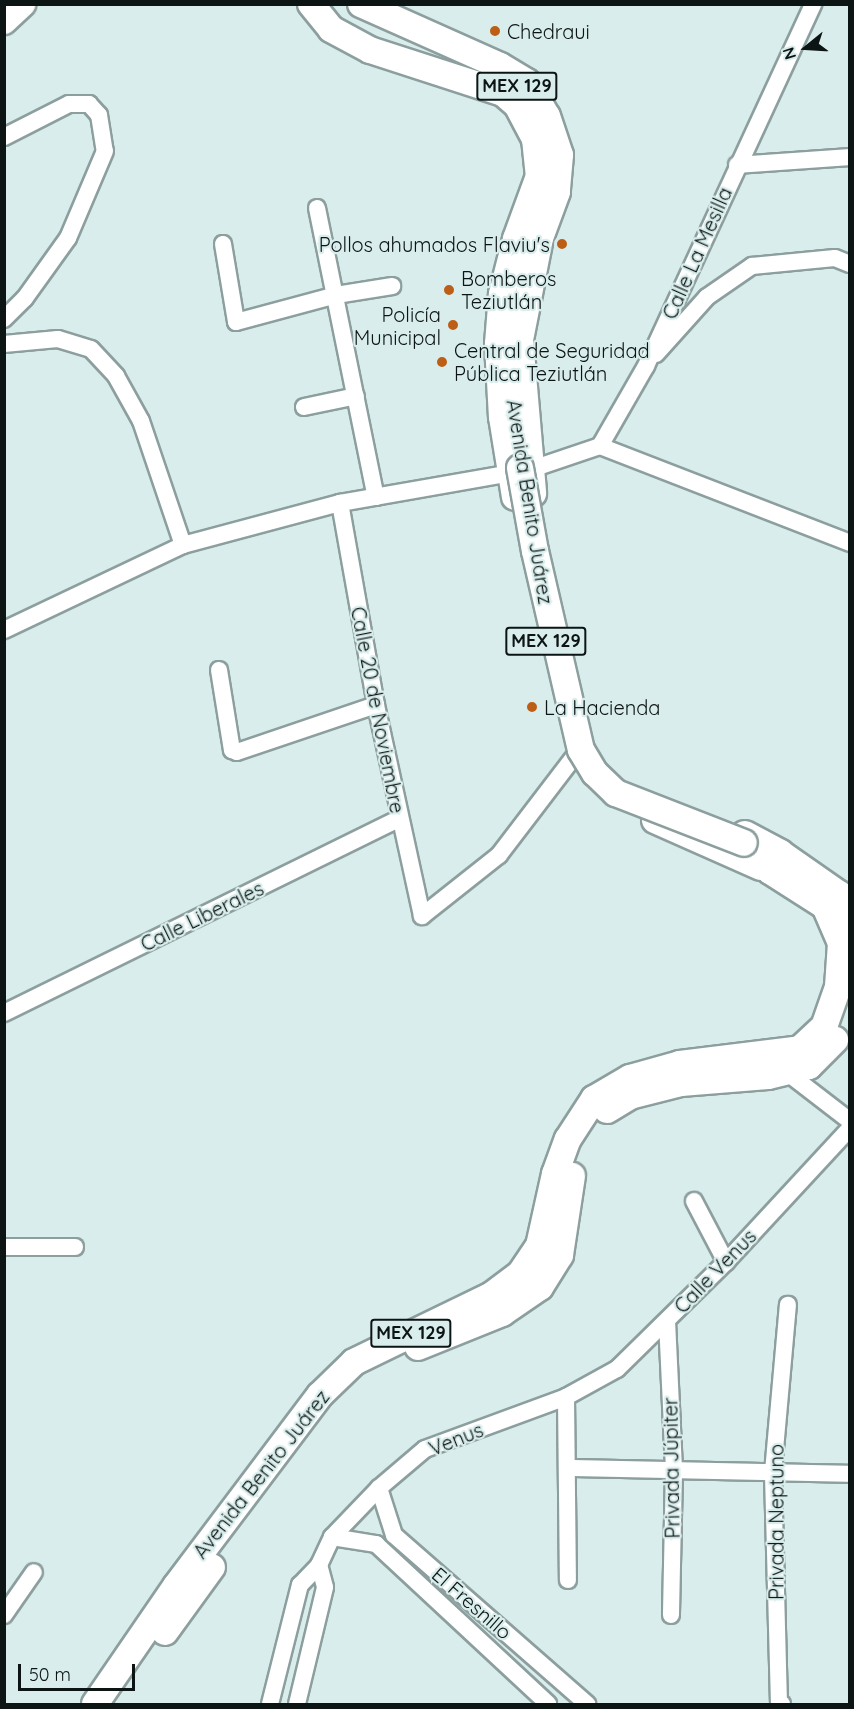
<!DOCTYPE html>
<meta charset="utf-8">
<style>
body{margin:0}
#map{position:relative;width:854px;height:1709px;overflow:hidden;background:#d9eeec;font-family:Quicksand,sans-serif}
div>[style]{position:absolute}
.roads{filter:drop-shadow(2px 0 #8c9f9e) drop-shadow(-2px 0 #8c9f9e) drop-shadow(0 2px #8c9f9e) drop-shadow(0 -2px #8c9f9e)}
.minor>*{height:16px;margin:-8px;padding:0 8px;transform-origin:8px;border-radius:8px;background:#fff}
.primary>*{height:26px;margin:-13px;padding:0 13px;transform-origin:13px;border-radius:13px;background:#fff}
.bridges{filter:drop-shadow(2px 0 #8c9f9e) drop-shadow(-2px 0 #8c9f9e) drop-shadow(0 2px #8c9f9e) drop-shadow(0 -2px #8c9f9e)}
.primary-bridge>*{height:26px;margin:-13px;padding:0 13px;transform-origin:13px;border-radius:13px;background:#fff}
.dots>*{width:16px;height:16px;translate:-50% -50%;box-sizing:border-box;border:3px solid #d9eeec;border-radius:50%}
span{translate:-50% -50%;white-space:nowrap;text-align:center;line-height:1.15;-webkit-text-stroke:4.5px #d9eeec;paint-order:stroke}
.shield-label span{padding:2px 4px;background:#d9eeec;border:2px solid;border-radius:4px;-webkit-text-stroke-width:0}
.shield-label{font-size:18px;color:#0d1414;font-weight:700}
.poi-label{font-size:20px;color:#0d1414}
.left{translate:0 -50%;text-align:left}
.right{translate:-100% -50%;text-align:right}
.street-label{font-size:20px;color:#0d1414}
.frame{position:absolute;inset:0;border:6px solid #0d1414;pointer-events:none}
.north{position:absolute;left:776px;top:18px;width:60px;height:60px;-webkit-text-stroke:4px #d9eeec;paint-order:stroke;rotate:252deg;font-size:16px;font-weight:700;line-height:24px;text-align:center;color:#0d1414}
.north::after{content:'';display:block;margin:auto;width:21px;height:27px;background:#0d1414;clip-path:polygon(50% 0,100% 100%,50% 72%,0 100%)}
.scale{position:absolute;left:18px;top:1664px;width:117px;height:27px;box-sizing:border-box;border:3px solid #0d1414;border-top:0;padding-left:8px;font-size:18px;line-height:21px;white-space:nowrap;color:#0d1414;-webkit-text-stroke:4px #d9eeec;paint-order:stroke}
</style>
<div id="map">
<div class="roads">
<div class="minor">
<i style="left:4px;top:137px;width:73px;rotate:-26.9deg"></i>
<i style="left:69px;top:104px;width:20px"></i>
<i style="left:89px;top:104px;width:15px;rotate:48deg"></i>
<i style="left:99px;top:115px;width:36px;rotate:81deg"></i>
<i style="left:105px;top:151px;width:95px;rotate:113deg"></i>
<i style="left:68px;top:238px;width:74px;rotate:125.6deg"></i>
<i style="left:25px;top:298px;width:30px;rotate:135deg"></i>
<i style="left:737px;top:165px;width:113px;rotate:-4deg"></i>
<i style="left:317px;top:208px;width:295px;rotate:78.5deg"></i>
<i style="left:223px;top:244px;width:79px;rotate:80.5deg"></i>
<i style="left:236px;top:322px;width:104px;rotate:-15.1deg"></i>
<i style="left:336px;top:295px;width:57px;rotate:-9.1deg"></i>
<i style="left:4px;top:344px;width:54px;rotate:-5.3deg"></i>
<i style="left:58px;top:339px;width:34px;rotate:17deg"></i>
<i style="left:91px;top:349px;width:37px;rotate:47deg"></i>
<i style="left:116px;top:376px;width:51px;rotate:60.9deg"></i>
<i style="left:141px;top:421px;width:131px;rotate:71.3deg"></i>
<i style="left:656px;top:354px;width:76px;rotate:-48.2deg"></i>
<i style="left:707px;top:297px;width:55px;rotate:-34.6deg"></i>
<i style="left:752px;top:266px;width:83px;rotate:-5.5deg"></i>
<i style="left:835px;top:258px;width:16px;rotate:22deg"></i>
<i style="left:304px;top:407px;width:53px;rotate:-11.9deg"></i>
<i style="left:600px;top:446px;width:268px;rotate:21.2deg"></i>
<i style="left:340px;top:503px;width:205px;rotate:79.9deg"></i>
<i style="left:376px;top:705px;width:216px;rotate:77.7deg"></i>
<i style="left:422px;top:916px;width:98px;rotate:-38.4deg"></i>
<i style="left:499px;top:855px;width:123px;rotate:-52.6deg"></i>
<i style="left:4px;top:630px;width:198px;rotate:-25.4deg"></i>
<i style="left:183px;top:545px;width:163px;rotate:-15deg"></i>
<i style="left:340px;top:503px;width:192px;rotate:-9.9deg"></i>
<i style="left:529px;top:470px;width:75px;rotate:-18.7deg"></i>
<i style="left:600px;top:446px;width:92px;rotate:-60.1deg"></i>
<i style="left:646px;top:366px;width:399px;rotate:-65.2deg"></i>
<i style="left:219px;top:670px;width:81px;rotate:80.8deg"></i>
<i style="left:232px;top:750px;width:5px;rotate:22deg"></i>
<i style="left:237px;top:752px;width:147px;rotate:-18.7deg"></i>
<i style="left:4px;top:1013px;width:440px;rotate:-26.2deg"></i>
<i style="left:780px;top:1067px;width:88px;rotate:37.6deg"></i>
<i style="left:694px;top:1201px;width:69px;rotate:62.3deg"></i>
<i style="left:4px;top:1247px;width:71px"></i>
<i style="left:667px;top:1321px;width:149px;rotate:87.3deg"></i>
<i style="left:674px;top:1470px;width:145px;rotate:91.2deg"></i>
<i style="left:566px;top:1397px;width:183px;rotate:89.4deg"></i>
<i style="left:569px;top:1468px;width:281px;rotate:1.2deg"></i>
<i style="left:379px;top:1488px;width:49px;rotate:72.3deg"></i>
<i style="left:394px;top:1535px;width:257px;rotate:41.2deg"></i>
<i style="left:332px;top:1537px;width:45px;rotate:9deg"></i>
<i style="left:376px;top:1544px;width:235px;rotate:42.9deg"></i>
<i style="left:4px;top:1615px;width:52px;rotate:-55.1deg"></i>
<i style="left:270px;top:1704px;width:123px;rotate:-75.9deg"></i>
<i style="left:300px;top:1585px;width:28px;rotate:-46deg"></i>
<i style="left:319px;top:1565px;width:31px;rotate:-65deg"></i>
<i style="left:332px;top:1537px;width:68px;rotate:-46.2deg"></i>
<i style="left:379px;top:1488px;width:60px;rotate:-40.3deg"></i>
<i style="left:425px;top:1449px;width:150px;rotate:-20.2deg"></i>
<i style="left:566px;top:1397px;width:58px;rotate:-28.8deg"></i>
<i style="left:617px;top:1369px;width:153px;rotate:-44.5deg"></i>
<i style="left:726px;top:1262px;width:183px;rotate:-47.2deg"></i>
<i style="left:297px;top:1704px;width:120px;rotate:-76.5deg"></i>
<i style="left:325px;top:1587px;width:23px;rotate:-105deg"></i>
<i style="left:782px;top:1704px;width:3px;rotate:180deg"></i>
<i style="left:779px;top:1704px;width:232px;rotate:-91.5deg"></i>
<i style="left:773px;top:1472px;width:168px;rotate:-84.9deg"></i>
</div>
<div class="primary">
<i style="left:311px;top:4px;width:32px;rotate:51deg"></i>
<i style="left:331px;top:29px;width:44px;rotate:28.3deg"></i>
<i style="left:370px;top:50px;width:140px;rotate:17.9deg"></i>
<i style="left:503px;top:93px;width:18px;rotate:41deg"></i>
<i style="left:517px;top:105px;width:38px;rotate:62deg"></i>
<i style="left:535px;top:139px;width:37px;rotate:84deg"></i>
<i style="left:539px;top:176px;width:67px;rotate:110.1deg"></i>
<i style="left:516px;top:239px;width:57px;rotate:104.3deg"></i>
<i style="left:502px;top:294px;width:50px;rotate:94.6deg"></i>
<i style="left:498px;top:344px;width:73px;rotate:86.9deg"></i>
<i style="left:502px;top:417px;width:81px;rotate:80.8deg"></i>
<i style="left:361px;top:4px;width:152px;rotate:24deg"></i>
<i style="left:500px;top:66px;width:31px;rotate:31deg"></i>
<i style="left:527px;top:82px;width:39px;rotate:60deg"></i>
<i style="left:547px;top:116px;width:41px;rotate:71.6deg"></i>
<i style="left:560px;top:155px;width:37px;rotate:95deg"></i>
<i style="left:557px;top:192px;width:49px;rotate:110.3deg"></i>
<i style="left:540px;top:238px;width:104px;rotate:101.1deg"></i>
<i style="left:520px;top:340px;width:154px;rotate:85.1deg"></i>
<i style="left:4px;top:21px;width:25px;rotate:-43deg"></i>
<i style="left:655px;top:820px;width:116px;rotate:23.9deg"></i>
<i style="left:745px;top:834px;width:40px;rotate:28deg"></i>
<i style="left:765px;top:849px;width:16px;rotate:15deg"></i>
<i style="left:780px;top:853px;width:72px;rotate:34.8deg"></i>
<i style="left:839px;top:894px;width:26px;rotate:65deg"></i>
<i style="left:607px;top:1110px;width:27px;rotate:-31deg"></i>
<i style="left:630px;top:1096px;width:53px;rotate:-14.3deg"></i>
<i style="left:681px;top:1083px;width:87px;rotate:-4.6deg"></i>
<i style="left:768px;top:1076px;width:42px;rotate:-13.7deg"></i>
<i style="left:809px;top:1066px;width:37px;rotate:-45deg"></i>
<i style="left:418px;top:1347px;width:91px;rotate:-22deg"></i>
<i style="left:502px;top:1313px;width:46px;rotate:-34.4deg"></i>
<i style="left:540px;top:1287px;width:38px;rotate:-58deg"></i>
<i style="left:560px;top:1255px;width:80px;rotate:-81.4deg"></i>
<i style="left:165px;top:1632px;width:80px;rotate:-54.1deg"></i>
<i style="left:95px;top:1704px;width:143px;rotate:-55.5deg"></i>
<i style="left:176px;top:1586px;width:239px;rotate:-53deg"></i>
<i style="left:320px;top:1395px;width:47px;rotate:-44.1deg"></i>
<i style="left:354px;top:1362px;width:153px;rotate:-25.9deg"></i>
<i style="left:492px;top:1295px;width:35px;rotate:-37deg"></i>
<i style="left:520px;top:1274px;width:34px;rotate:-56deg"></i>
<i style="left:539px;top:1246px;width:74px;rotate:-77.5deg"></i>
<i style="left:555px;top:1174px;width:37px;rotate:-70deg"></i>
<i style="left:568px;top:1139px;width:48px;rotate:-57deg"></i>
<i style="left:594px;top:1099px;width:42px;rotate:-30.3deg"></i>
<i style="left:630px;top:1078px;width:52px;rotate:-15.6deg"></i>
<i style="left:680px;top:1064px;width:121px;rotate:-7.1deg"></i>
<i style="left:800px;top:1049px;width:33px;rotate:-43deg"></i>
<i style="left:824px;top:1027px;width:42px;rotate:-70.7deg"></i>
<i style="left:838px;top:987px;width:44px;rotate:-86.1deg"></i>
<i style="left:841px;top:943px;width:40px;rotate:-113.4deg"></i>
<i style="left:825px;top:906px;width:65px;rotate:-147.5deg"></i>
<i style="left:770px;top:871px;width:38px;rotate:-133deg"></i>
</div>
</div>
<div class="bridges">
<div class="primary-bridge">
<i style="left:520px;top:468px;width:84px;rotate:79.8deg"></i>
<i style="left:535px;top:551px;width:204px;rotate:77deg"></i>
<i style="left:581px;top:750px;width:27px;rotate:59deg"></i>
<i style="left:595px;top:773px;width:29px;rotate:44deg"></i>
<i style="left:616px;top:793px;width:137px;rotate:21.3deg"></i>
</div>
</div>
<div class="dots">
<i style="left:495px;top:31px;background:#bd5e16"></i>
<i style="left:562px;top:244px;background:#bd5e16"></i>
<i style="left:449px;top:290px;background:#bd5e16"></i>
<i style="left:453px;top:325px;background:#bd5e16"></i>
<i style="left:442px;top:362px;background:#bd5e16"></i>
<i style="left:532px;top:707px;background:#bd5e16"></i>
</div>
<div class="shield-label">
<span style="left:517px;top:86px">MEX 129</span>
<span style="left:546px;top:641px">MEX 129</span>
<span style="left:411px;top:1333px">MEX 129</span>
</div>
<div class="poi-label">
<span class="left" style="left:507px;top:31px">Chedraui</span>
<span class="right" style="left:550px;top:244px">Pollos ahumados Flaviu's</span>
<span class="left" style="left:461px;top:290px">Bomberos<br>Teziutlán</span>
<span class="right" style="left:441px;top:326px">Policía<br>Municipal</span>
<span class="left" style="left:454px;top:362px">Central de Seguridad<br>Pública Teziutlán</span>
<span class="left" style="left:544px;top:707px">La Hacienda</span>
</div>
<div class="street-label">
<span style="left:697px;top:253px;rotate:-66deg">Calle La Mesilla</span>
<span style="left:530px;top:502px;rotate:81deg">Avenida Benito Juárez</span>
<span style="left:378px;top:710px;rotate:79deg">Calle 20 de Noviembre</span>
<span style="left:202px;top:916px;rotate:-26deg">Calle Liberales</span>
<span style="left:715px;top:1271px;rotate:-46deg">Calle Venus</span>
<span style="left:456px;top:1439px;rotate:-22deg">Venus</span>
<span style="left:671px;top:1468px;rotate:-91deg">Privada Júpiter</span>
<span style="left:261px;top:1474px;rotate:-52deg">Avenida Benito Juárez</span>
<span style="left:776px;top:1522px;rotate:-90deg">Privada Neptuno</span>
<span style="left:472px;top:1603px;rotate:41deg">El Fresnillo</span>
</div>
<div class="frame"></div>
<div class="north">N</div>
<div class="scale">50 m</div>
</div>
